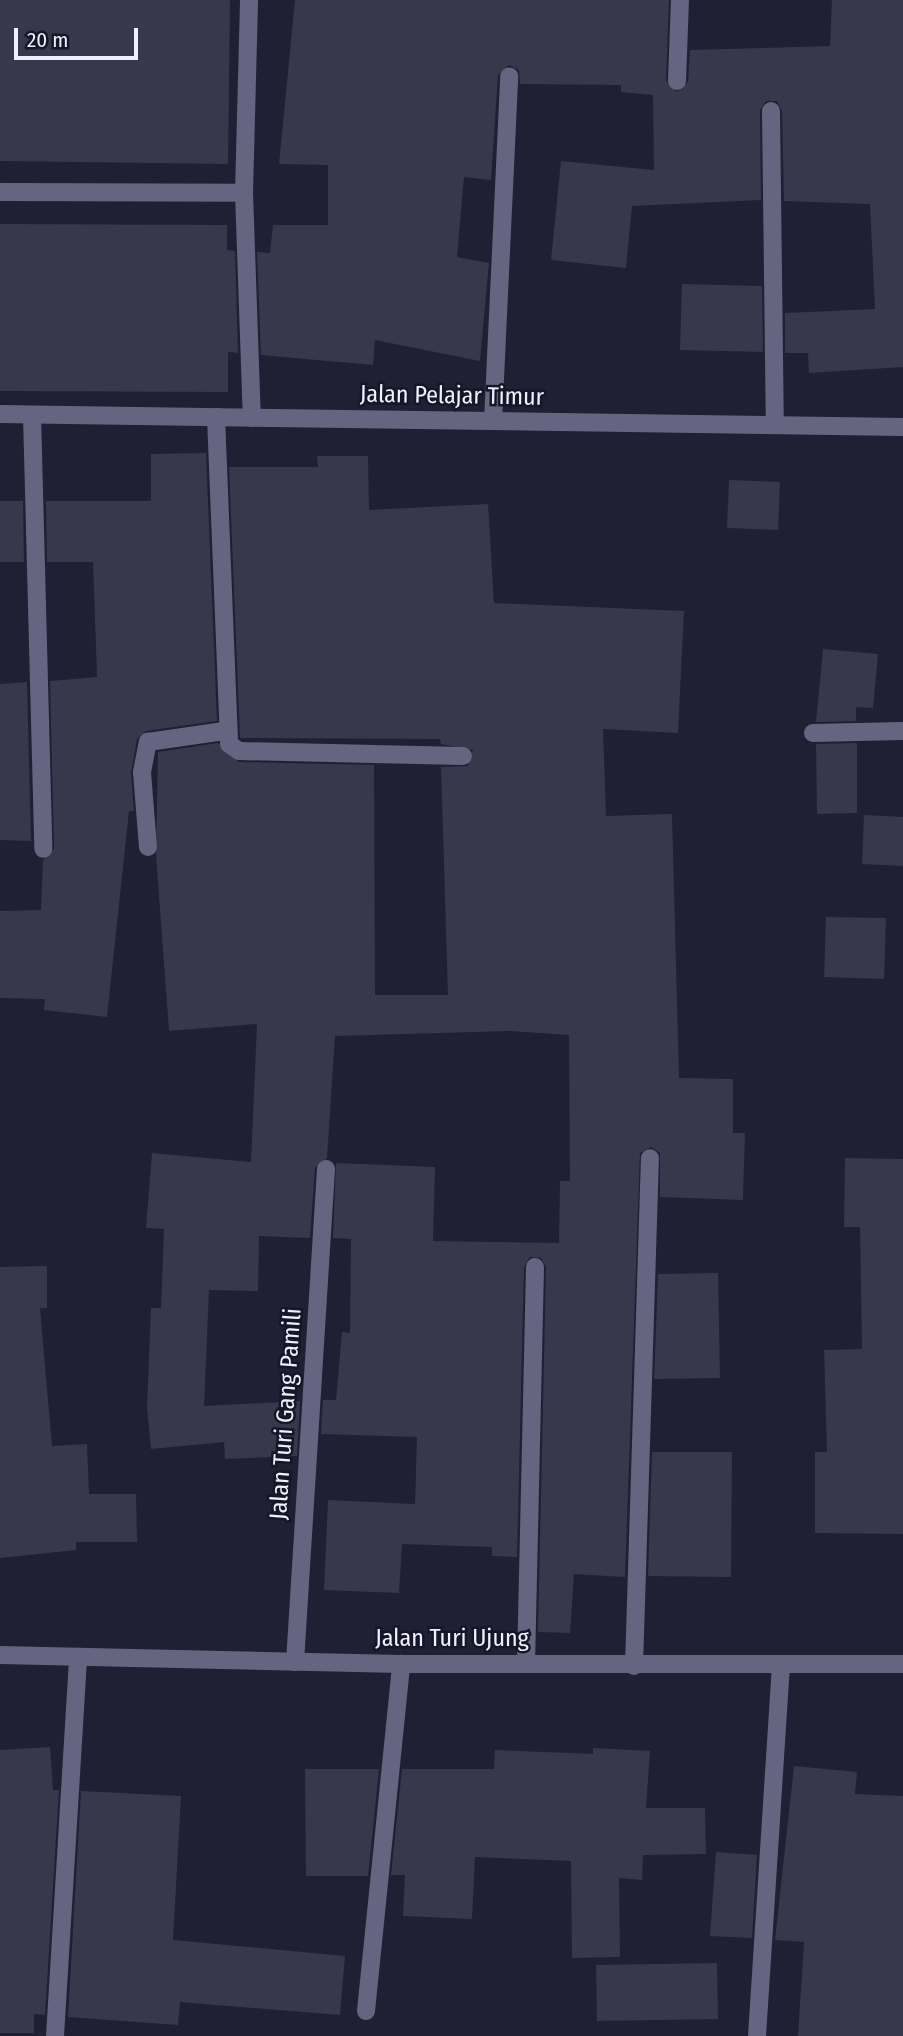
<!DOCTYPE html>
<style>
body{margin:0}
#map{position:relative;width:903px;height:2036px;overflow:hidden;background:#201f33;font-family:"Fira Sans Condensed",sans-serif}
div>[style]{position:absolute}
.building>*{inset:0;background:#38374c}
.minor>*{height:18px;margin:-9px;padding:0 9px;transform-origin:9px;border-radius:9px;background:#666581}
span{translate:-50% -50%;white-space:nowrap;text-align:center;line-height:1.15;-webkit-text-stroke:5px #171628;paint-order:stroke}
.street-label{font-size:24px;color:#efeffd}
.scale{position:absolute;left:14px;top:28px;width:124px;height:32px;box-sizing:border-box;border:4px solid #efeffd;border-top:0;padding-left:9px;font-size:21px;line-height:24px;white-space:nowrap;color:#efeffd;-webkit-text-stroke:5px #171628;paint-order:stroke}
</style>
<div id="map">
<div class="building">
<i style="clip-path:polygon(0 0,230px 0,228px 164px,0 161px)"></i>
<i style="clip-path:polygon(295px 0,669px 0,666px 81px,677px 92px,688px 82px,690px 50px,830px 46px,832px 0,903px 0,903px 367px,809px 373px,808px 353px,785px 353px,785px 313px,875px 309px,870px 204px,784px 201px,782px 111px,777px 101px,766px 101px,760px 110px,761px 200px,632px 206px,626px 268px,551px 260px,561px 161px,654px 170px,653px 95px,621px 92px,621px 85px,520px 84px,519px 70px,509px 65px,498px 75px,491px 180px,464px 177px,457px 257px,489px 263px,480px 361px,375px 340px,373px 365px,261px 355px,257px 252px,270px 253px,273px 225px,328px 225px,328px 165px,279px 164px)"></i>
<i style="clip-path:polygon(0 224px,227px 225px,227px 250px,235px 251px,238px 353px,228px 352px,228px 392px,0 391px)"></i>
<i style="clip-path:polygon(682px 284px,762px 286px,763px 352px,680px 350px)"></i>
<i style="clip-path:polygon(206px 453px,217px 721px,146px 731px,137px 739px,131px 773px,134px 811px,129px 811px,107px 1017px,44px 1010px,45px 999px,0 998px,0 911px,41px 910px,43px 860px,54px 849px,50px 681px,97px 677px,93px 562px,47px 562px,46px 501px,151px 501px,151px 454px)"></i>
<i style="clip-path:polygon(317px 456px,368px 456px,369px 510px,488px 504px,494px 603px,684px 611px,678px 733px,603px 729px,606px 816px,672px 814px,679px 1078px,733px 1079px,733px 1133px,745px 1133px,743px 1200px,660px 1197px,660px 1153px,651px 1147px,640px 1153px,625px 1577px,574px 1574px,570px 1633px,538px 1632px,546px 1267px,541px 1258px,530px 1257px,524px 1267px,517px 1557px,492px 1556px,492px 1547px,402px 1544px,399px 1593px,324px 1590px,328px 1500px,415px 1504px,417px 1437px,321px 1434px,323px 1400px,336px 1400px,342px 1332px,350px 1333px,351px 1239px,333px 1238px,336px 1163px,435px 1167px,433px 1241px,559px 1243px,560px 1181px,570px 1181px,569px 1035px,509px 1031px,335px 1036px,327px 1158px,315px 1168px,310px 1238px,259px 1236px,258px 1291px,209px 1290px,204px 1406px,300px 1401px,297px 1456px,225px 1459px,224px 1442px,151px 1449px,147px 1408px,151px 1308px,161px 1308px,164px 1229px,146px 1228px,152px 1153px,251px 1162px,257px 1024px,169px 1031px,156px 855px,158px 752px,218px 743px,239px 762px,374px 765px,375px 995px,448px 995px,441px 767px,468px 766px,473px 750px,441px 744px,440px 739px,240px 738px,229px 467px,318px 467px)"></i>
<i style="clip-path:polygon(729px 480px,780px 482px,778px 530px,727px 528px)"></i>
<i style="clip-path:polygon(0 501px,23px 501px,24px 562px,0 562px)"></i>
<i style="clip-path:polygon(823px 649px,878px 654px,873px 708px,856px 707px,856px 721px,816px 722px)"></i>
<i style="clip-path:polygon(27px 682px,31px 841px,0 840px,0 684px)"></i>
<i style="clip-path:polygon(857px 743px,857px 813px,817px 814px,816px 744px)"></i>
<i style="clip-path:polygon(864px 815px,903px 817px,903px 866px,862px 864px)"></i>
<i style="clip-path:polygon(826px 917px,886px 918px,884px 979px,824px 977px)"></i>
<i style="clip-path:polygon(845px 1158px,903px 1159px,903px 1534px,815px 1533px,815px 1452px,827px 1452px,824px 1350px,862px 1349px,860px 1227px,844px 1227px)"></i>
<i style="clip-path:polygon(47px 1266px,47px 1308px,40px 1308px,52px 1446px,87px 1444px,89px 1494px,136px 1494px,137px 1542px,76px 1542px,76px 1550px,0 1558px,0 1267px)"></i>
<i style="clip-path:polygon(718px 1273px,720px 1378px,654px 1379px,658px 1274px)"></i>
<i style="clip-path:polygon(652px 1452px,732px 1452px,731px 1577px,648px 1576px)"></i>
<i style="clip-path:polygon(50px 1747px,53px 1790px,59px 1790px,45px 2015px,34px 2014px,34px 2033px,0 2033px,0 1750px)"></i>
<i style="clip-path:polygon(593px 1748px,650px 1751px,646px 1808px,705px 1808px,706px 1854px,643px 1855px,642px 1880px,619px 1878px,620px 1957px,572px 1958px,571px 1861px,475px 1857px,472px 1919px,403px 1916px,405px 1875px,391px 1875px,402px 1769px,494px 1769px,495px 1750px,593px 1754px)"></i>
<i style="clip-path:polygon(794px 1766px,857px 1772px,855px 1794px,903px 1796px,903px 2036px,798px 2036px,804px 1942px,775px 1940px)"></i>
<i style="clip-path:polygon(305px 1769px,379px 1769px,368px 1876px,306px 1876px)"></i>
<i style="clip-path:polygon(81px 1791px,181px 1796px,173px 1940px,345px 1956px,340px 2015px,180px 2002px,178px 2025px,68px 2017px)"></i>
<i style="clip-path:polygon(716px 1852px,757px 1855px,752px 1938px,710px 1936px)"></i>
<i style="clip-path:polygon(717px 1963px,718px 2019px,597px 2021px,596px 1965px)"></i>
</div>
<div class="minor">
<i style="left:677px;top:81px;width:81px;rotate:-87.9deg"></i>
<i style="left:771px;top:111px;width:314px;rotate:89.3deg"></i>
<i style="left:0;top:192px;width:244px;rotate:0.2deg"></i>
<i style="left:244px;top:193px;width:225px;rotate:88deg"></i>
<i style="left:244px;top:193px;width:193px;rotate:-88.5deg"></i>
<i style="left:0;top:414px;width:903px;rotate:0.82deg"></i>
<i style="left:32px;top:415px;width:434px;rotate:88.5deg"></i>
<i style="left:216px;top:417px;width:327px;rotate:87.7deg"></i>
<i style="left:229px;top:744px;width:12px;rotate:35deg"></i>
<i style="left:239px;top:751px;width:224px;rotate:1.3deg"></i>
<i style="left:493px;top:421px;width:345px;rotate:-87.3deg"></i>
<i style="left:813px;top:733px;width:90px;rotate:-1.3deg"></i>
<i style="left:148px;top:847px;width:75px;rotate:-94.6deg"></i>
<i style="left:142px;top:772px;width:31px;rotate:-79deg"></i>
<i style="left:148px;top:742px;width:77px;rotate:-8.2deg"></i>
<i style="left:0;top:1655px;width:401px;rotate:1.3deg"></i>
<i style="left:401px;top:1664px;width:502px"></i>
<i style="left:295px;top:1662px;width:494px;rotate:-86.4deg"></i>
<i style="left:526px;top:1664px;width:397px;rotate:-88.7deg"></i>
<i style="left:634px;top:1666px;width:508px;rotate:-88.2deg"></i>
<i style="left:366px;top:2011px;width:349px;rotate:-84.2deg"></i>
<i style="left:55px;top:2036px;width:380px;rotate:-86.5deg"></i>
<i style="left:757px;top:2036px;width:371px;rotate:-86.3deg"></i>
</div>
<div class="street-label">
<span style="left:452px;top:396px;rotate:1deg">Jalan Pelajar Timur</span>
<span style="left:286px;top:1414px;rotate:-86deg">Jalan Turi Gang Pamili</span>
<span style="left:452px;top:1639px">Jalan Turi Ujung</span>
</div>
<div class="scale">20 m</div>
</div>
